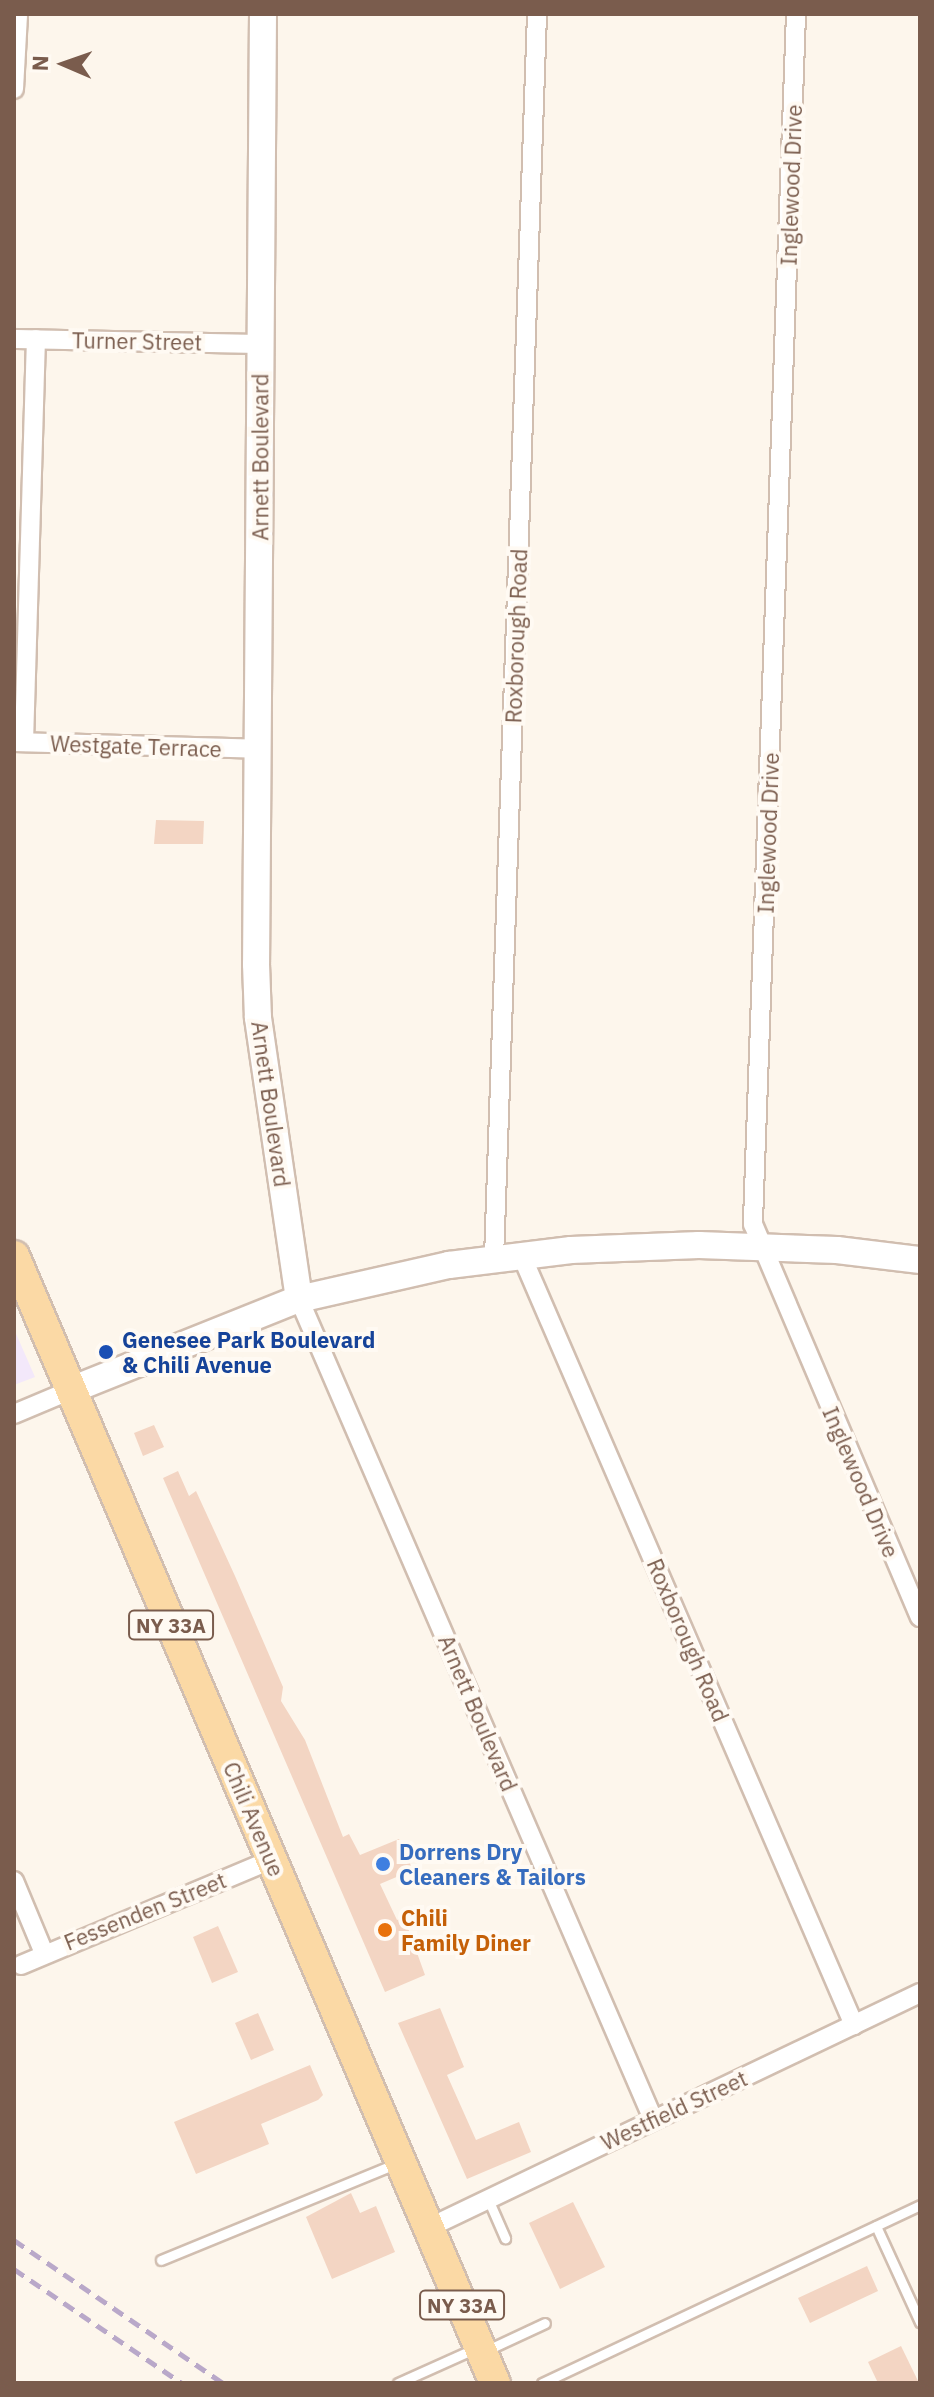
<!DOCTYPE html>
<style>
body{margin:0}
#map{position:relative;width:934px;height:2397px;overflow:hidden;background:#fdf6ec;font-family:"IBM Plex Sans",sans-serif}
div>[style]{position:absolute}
.education>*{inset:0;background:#f3e8fa}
.building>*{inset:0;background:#f3d5c3}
.roads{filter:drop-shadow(2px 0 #d1beb0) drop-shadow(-2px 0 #d1beb0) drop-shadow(0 2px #d1beb0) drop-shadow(0 -2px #d1beb0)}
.lane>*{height:9px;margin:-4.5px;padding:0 4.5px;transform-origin:4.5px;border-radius:4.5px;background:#fff}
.street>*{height:18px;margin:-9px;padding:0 9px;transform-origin:9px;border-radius:9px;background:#fff}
.secondary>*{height:26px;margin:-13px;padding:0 13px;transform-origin:13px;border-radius:13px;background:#fff}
.primary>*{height:30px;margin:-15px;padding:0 15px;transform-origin:15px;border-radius:15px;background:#fbd9a5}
.rail>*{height:5px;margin-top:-2.5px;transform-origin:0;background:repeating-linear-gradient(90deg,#b9a8c9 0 12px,transparent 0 20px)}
.dots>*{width:22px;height:22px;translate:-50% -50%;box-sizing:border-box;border:4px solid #fffaf3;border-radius:50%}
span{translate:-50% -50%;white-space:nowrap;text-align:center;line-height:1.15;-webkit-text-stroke:8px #fffaf3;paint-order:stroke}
.shield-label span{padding:2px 6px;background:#fffaf3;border:2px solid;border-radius:6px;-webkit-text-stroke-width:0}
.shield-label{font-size:20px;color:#7a5c4d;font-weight:700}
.street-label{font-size:22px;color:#7a5c4d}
.transit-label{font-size:22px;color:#164399;font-weight:700}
.left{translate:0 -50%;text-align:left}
.shop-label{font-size:22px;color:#366cbe;font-weight:700}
.food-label{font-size:22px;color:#c56008;font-weight:700}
.frame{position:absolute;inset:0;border:16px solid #7a5c4d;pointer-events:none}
.north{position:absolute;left:24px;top:24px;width:80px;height:80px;-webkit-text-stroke:6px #fffaf3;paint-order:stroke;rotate:272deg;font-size:22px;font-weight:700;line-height:32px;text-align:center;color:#7a5c4d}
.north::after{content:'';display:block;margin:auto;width:28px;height:36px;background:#7a5c4d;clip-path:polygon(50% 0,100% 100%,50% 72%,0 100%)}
</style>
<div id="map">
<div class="education">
<i style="clip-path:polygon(14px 1329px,35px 1377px,14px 1385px)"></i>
</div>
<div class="building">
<i style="clip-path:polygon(156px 820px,204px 821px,203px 844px,154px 844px)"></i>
<i style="clip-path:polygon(154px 1425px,164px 1447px,143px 1456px,134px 1433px)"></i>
<i style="clip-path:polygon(178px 1471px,189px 1496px,196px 1491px,235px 1576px,283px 1687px,281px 1701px,305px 1740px,343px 1837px,349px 1834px,360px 1855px,399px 1839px,413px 1870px,380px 1884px,397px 1920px,404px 1917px,425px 1975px,385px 1992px,163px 1478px)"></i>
<i style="clip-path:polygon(218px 1926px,238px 1972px,212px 1983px,193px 1937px)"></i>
<i style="clip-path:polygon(440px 2008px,464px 2067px,447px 2075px,476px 2140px,519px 2122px,531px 2152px,467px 2179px,398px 2023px)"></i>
<i style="clip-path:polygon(258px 2013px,274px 2050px,251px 2060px,235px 2023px)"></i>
<i style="clip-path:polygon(310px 2065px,323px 2095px,318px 2100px,261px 2124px,269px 2144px,196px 2174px,174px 2122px)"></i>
<i style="clip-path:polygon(351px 2193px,360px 2213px,376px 2206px,395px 2252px,332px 2279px,306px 2217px)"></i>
<i style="clip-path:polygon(573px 2202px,605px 2267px,560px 2289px,529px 2223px)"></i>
<i style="clip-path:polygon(867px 2266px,878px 2291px,810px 2323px,798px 2298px)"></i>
<i style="clip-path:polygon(901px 2346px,919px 2383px,878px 2383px,868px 2362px)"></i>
</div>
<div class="roads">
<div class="lane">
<i style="left:488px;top:2199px;width:43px;rotate:66.4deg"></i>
<i style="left:876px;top:2226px;width:106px;rotate:65.4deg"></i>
<i style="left:161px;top:2260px;width:255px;rotate:-22.3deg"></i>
<i style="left:485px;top:2351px;width:66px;rotate:-25deg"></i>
<i style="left:398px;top:2383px;width:85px;rotate:-24.2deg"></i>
<i style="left:542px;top:2383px;width:418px;rotate:-25.2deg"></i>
</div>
<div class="street">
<i style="left:796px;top:14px;width:1211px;rotate:92.04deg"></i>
<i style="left:753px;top:1224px;width:427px;rotate:67deg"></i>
<i style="left:14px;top:89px;width:75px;rotate:-86.9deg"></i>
<i style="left:14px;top:339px;width:247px;rotate:1.2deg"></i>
<i style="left:14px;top:742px;width:244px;rotate:1.6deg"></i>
<i style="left:24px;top:742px;width:403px;rotate:-88.3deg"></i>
<i style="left:521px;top:1254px;width:840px;rotate:66.64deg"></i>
<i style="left:494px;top:1258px;width:1245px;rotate:-88.02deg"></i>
<i style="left:299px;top:1299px;width:893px;rotate:66.65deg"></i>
<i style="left:14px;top:1414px;width:62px;rotate:-22.8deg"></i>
<i style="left:14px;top:1881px;width:78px;rotate:67.4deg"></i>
<i style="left:21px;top:1965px;width:271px;rotate:-22.8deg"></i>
<i style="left:428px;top:2228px;width:545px;rotate:-25.53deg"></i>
</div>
<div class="secondary">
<i style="left:263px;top:14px;width:950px;rotate:90.42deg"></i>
<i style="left:256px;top:964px;width:54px;rotate:87.9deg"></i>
<i style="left:258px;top:1018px;width:284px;rotate:81.7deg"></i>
<i style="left:71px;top:1390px;width:245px;rotate:-21.8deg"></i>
<i style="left:299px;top:1299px;width:154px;rotate:-12.8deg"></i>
<i style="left:449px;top:1265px;width:123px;rotate:-7deg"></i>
<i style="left:571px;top:1250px;width:128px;rotate:-2.2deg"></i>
<i style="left:699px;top:1245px;width:138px;rotate:2.1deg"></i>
<i style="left:837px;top:1250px;width:84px;rotate:6.9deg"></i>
</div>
<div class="primary">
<i style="left:14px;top:1256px;width:1225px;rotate:66.89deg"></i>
</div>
</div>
<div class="rail">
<i style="left:14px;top:2240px;width:253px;rotate:34.4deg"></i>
<i style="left:14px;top:2269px;width:203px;rotate:34.2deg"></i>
</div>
<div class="dots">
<i style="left:106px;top:1352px;background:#1a4fb4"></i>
<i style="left:383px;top:1864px;background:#3f7fe0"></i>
<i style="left:385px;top:1930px;background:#e8710a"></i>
</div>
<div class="shield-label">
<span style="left:171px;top:1625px">NY 33A</span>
<span style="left:462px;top:2305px">NY 33A</span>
</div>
<div class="street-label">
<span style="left:791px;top:185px;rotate:-88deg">Inglewood Drive</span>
<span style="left:137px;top:341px;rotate:1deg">Turner Street</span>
<span style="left:260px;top:457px;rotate:-90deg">Arnett Boulevard</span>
<span style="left:516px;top:636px;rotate:-88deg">Roxborough Road</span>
<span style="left:136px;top:746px;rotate:2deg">Westgate Terrace</span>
<span style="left:768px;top:833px;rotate:-88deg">Inglewood Drive</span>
<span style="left:271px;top:1104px;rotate:82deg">Arnett Boulevard</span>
<span style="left:861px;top:1482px;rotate:67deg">Inglewood Drive</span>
<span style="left:688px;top:1640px;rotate:67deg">Roxborough Road</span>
<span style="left:478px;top:1713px;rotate:67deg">Arnett Boulevard</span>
<span style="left:254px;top:1819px;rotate:67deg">Chili Avenue</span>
<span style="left:145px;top:1911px;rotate:-22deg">Fessenden Street</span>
<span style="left:674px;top:2110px;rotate:-25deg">Westfield Street</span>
</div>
<div class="transit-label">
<span class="left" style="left:122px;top:1352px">Genesee Park Boulevard<br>&amp; Chili Avenue</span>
</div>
<div class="shop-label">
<span class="left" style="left:399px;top:1864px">Dorrens Dry<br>Cleaners &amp; Tailors</span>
</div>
<div class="food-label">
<span class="left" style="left:401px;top:1930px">Chili<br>Family Diner</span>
</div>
<div class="frame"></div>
<div class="north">N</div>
</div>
